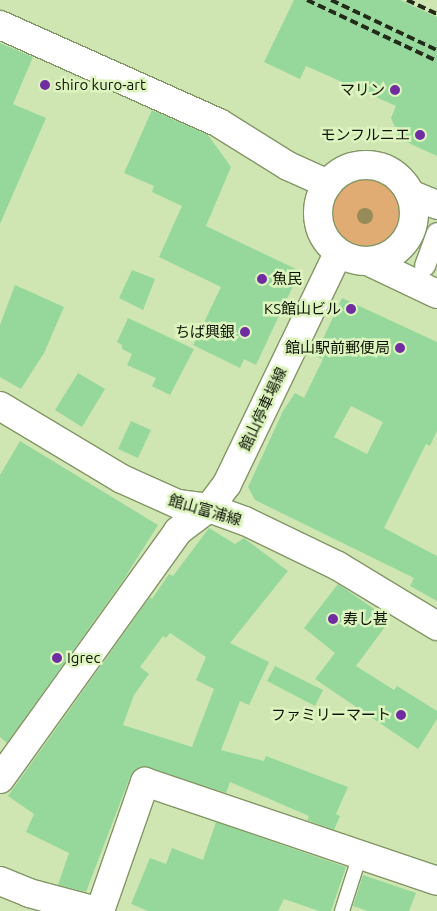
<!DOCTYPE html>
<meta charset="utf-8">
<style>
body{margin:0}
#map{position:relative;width:437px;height:911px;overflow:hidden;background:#d0e6b2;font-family:Ubuntu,"Noto Sans JP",sans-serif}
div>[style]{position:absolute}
.green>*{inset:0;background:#e1ab74}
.round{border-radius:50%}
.building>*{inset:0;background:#96d89b}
.roads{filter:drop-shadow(1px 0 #829665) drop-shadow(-1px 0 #829665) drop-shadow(0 1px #829665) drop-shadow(0 -1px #829665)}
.service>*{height:14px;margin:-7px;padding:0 7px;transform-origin:7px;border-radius:7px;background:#fff}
.pedestrian>*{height:20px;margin:-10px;padding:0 10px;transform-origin:10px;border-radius:10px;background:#fff}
.minor>*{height:28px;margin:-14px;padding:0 14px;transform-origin:14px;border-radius:14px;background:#fff}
.minor>.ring{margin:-14px;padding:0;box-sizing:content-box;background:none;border:28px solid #fff;border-radius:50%}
.secondary>*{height:28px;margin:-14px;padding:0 14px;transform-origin:14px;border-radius:14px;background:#fff}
.rail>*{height:4px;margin-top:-2px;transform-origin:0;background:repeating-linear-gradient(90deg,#232c18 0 8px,transparent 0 12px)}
.trees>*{width:16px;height:16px;margin:-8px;border-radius:50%;background:#978b58}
.dots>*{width:14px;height:14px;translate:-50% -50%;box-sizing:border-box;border:2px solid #ddf4bf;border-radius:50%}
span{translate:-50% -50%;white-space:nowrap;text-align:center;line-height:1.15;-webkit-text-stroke:5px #ddf4bf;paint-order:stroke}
.poi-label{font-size:15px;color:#0c1303}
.left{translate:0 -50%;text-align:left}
.right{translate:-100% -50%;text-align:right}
.street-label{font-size:15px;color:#0c1303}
</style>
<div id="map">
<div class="green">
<i class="round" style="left:332px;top:179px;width:70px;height:70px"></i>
</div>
<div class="building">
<i style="clip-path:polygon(294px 0,400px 0,437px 17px,437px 156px,400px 139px,391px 118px,396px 106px,306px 66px,300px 79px,264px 62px)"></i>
<i style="clip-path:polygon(0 43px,33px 57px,13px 104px,46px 118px,0 224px)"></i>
<i style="clip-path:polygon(152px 110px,208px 135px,231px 167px,206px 226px,300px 271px,256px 365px,244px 359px,240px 368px,193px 345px,221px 287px,159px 257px,182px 206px,152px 192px,154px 186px,124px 173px)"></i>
<i style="clip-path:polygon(132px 270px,155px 279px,143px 310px,119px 298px)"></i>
<i style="clip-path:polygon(15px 285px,64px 307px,44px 353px,21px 389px,0 377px,0 325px)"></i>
<i style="clip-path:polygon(evenodd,342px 298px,437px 342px,437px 431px,430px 446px,426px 444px,384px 528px,437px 556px,437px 601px,410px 586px,414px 578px,255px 500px,248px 487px,283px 411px,295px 393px,304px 398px,323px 359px,315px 356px,342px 298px,351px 406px,383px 422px,367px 454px,334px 437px,351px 406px)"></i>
<i style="clip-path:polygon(128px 318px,194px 349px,170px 395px,152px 386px,156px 378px,127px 365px,132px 354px,122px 349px,122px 345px,117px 342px)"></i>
<i style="clip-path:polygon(78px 373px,105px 389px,82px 427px,55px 410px)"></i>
<i style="clip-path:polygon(131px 421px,151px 430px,138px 458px,118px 449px)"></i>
<i style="clip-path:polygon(20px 441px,158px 525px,124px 579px,7px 743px,0 737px,0 475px)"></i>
<i style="clip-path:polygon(evenodd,209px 528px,235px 544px,244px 538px,288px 571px,230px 643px,269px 662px,249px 705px,240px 701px,221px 750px,264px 761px,266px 756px,348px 787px,336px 814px,340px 816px,334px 830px,307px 820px,309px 816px,230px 782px,226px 793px,142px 767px,130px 777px,86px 892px,58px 885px,69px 853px,26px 832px,34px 814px,8px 796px,150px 597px,152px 599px,169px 574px,173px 576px,209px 528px,170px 633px,206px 657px,196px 680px,214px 689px,192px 747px,123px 725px,134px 695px,149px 674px,140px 667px,163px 636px,166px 638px,170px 633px)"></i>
<i style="clip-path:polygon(338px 584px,390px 620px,356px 666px,394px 690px,397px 686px,437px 711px,437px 719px,418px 749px,315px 679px,335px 653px,304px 628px)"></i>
<i style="clip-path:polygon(275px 666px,323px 690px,315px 706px,267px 681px)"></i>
<i style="clip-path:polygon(216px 822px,346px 867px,331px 911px,319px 911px,284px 899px,278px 911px,148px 911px,131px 904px,150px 858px,166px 864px,172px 848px,203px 860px)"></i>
<i style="clip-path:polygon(363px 875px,416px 893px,409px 911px,368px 911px,353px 906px)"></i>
</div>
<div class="roads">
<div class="service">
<i style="left:342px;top:911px;width:59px;rotate:-72.2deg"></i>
</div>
<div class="pedestrian">
<i style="left:425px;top:266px;width:35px;rotate:-70deg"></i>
</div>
<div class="minor">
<i style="left:0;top:25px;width:240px;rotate:24.1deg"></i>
<i style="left:219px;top:123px;width:81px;rotate:31.9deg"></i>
<i style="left:288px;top:166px;width:44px;rotate:24.2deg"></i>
<i class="ring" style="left:318px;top:165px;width:68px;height:68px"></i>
<i style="left:410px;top:194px;width:29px;rotate:22deg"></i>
<i style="left:370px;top:262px;width:74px;rotate:25.5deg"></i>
<i style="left:0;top:779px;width:305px;rotate:-54.3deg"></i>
<i style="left:178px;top:531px;width:39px;rotate:-37deg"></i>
<i style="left:0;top:881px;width:31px;rotate:22deg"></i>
<i style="left:29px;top:893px;width:69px;rotate:15deg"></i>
<i style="left:100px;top:911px;width:137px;rotate:-70.8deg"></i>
<i style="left:145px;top:782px;width:308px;rotate:18.7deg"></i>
</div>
<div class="secondary">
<i style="left:0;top:406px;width:142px;rotate:30.9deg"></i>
<i style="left:122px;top:479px;width:61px;rotate:24.1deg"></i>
<i style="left:178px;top:504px;width:31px;rotate:7deg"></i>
<i style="left:209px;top:508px;width:38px;rotate:20deg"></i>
<i style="left:245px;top:521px;width:103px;rotate:25.8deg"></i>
<i style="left:338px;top:566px;width:116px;rotate:31.2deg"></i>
<i style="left:209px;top:508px;width:30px;rotate:-53deg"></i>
<i style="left:227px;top:484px;width:256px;rotate:-64.3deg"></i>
</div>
</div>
<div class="rail">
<i style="left:307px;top:0;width:144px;rotate:25.1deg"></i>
<i style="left:331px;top:0;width:117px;rotate:25.3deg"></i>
<i style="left:407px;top:0;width:33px;rotate:25deg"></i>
</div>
<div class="trees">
<i style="left:365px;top:216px"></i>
</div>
<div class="dots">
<i style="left:45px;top:85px;background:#6f2da1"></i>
<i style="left:395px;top:90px;background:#6f2da1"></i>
<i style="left:420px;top:135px;background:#6f2da1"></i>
<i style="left:262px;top:279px;background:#6f2da1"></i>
<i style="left:351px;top:309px;background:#6f2da1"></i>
<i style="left:245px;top:332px;background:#6f2da1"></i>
<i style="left:400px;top:348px;background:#6f2da1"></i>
<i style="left:333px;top:619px;background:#6f2da1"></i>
<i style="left:57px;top:658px;background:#6f2da1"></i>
<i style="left:401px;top:715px;background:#6f2da1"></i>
</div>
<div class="poi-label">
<span class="left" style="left:55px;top:85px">shiro kuro-art</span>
<span class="right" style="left:385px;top:90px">マリン</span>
<span class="right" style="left:410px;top:135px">モンフルニエ</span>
<span class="left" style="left:272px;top:279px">魚民</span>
<span class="right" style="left:341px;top:309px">KS館山ビル</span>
<span class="right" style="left:235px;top:332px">ちば興銀</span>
<span class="right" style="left:390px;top:348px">館山駅前郵便局</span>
<span class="left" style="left:343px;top:619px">寿し甚</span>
<span class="left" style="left:67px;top:658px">Igrec</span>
<span class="right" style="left:391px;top:715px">ファミリーマート</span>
</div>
<div class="street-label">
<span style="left:263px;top:409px;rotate:-65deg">館山停車場線</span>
<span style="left:205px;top:510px;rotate:16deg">館山富浦線</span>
</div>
</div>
